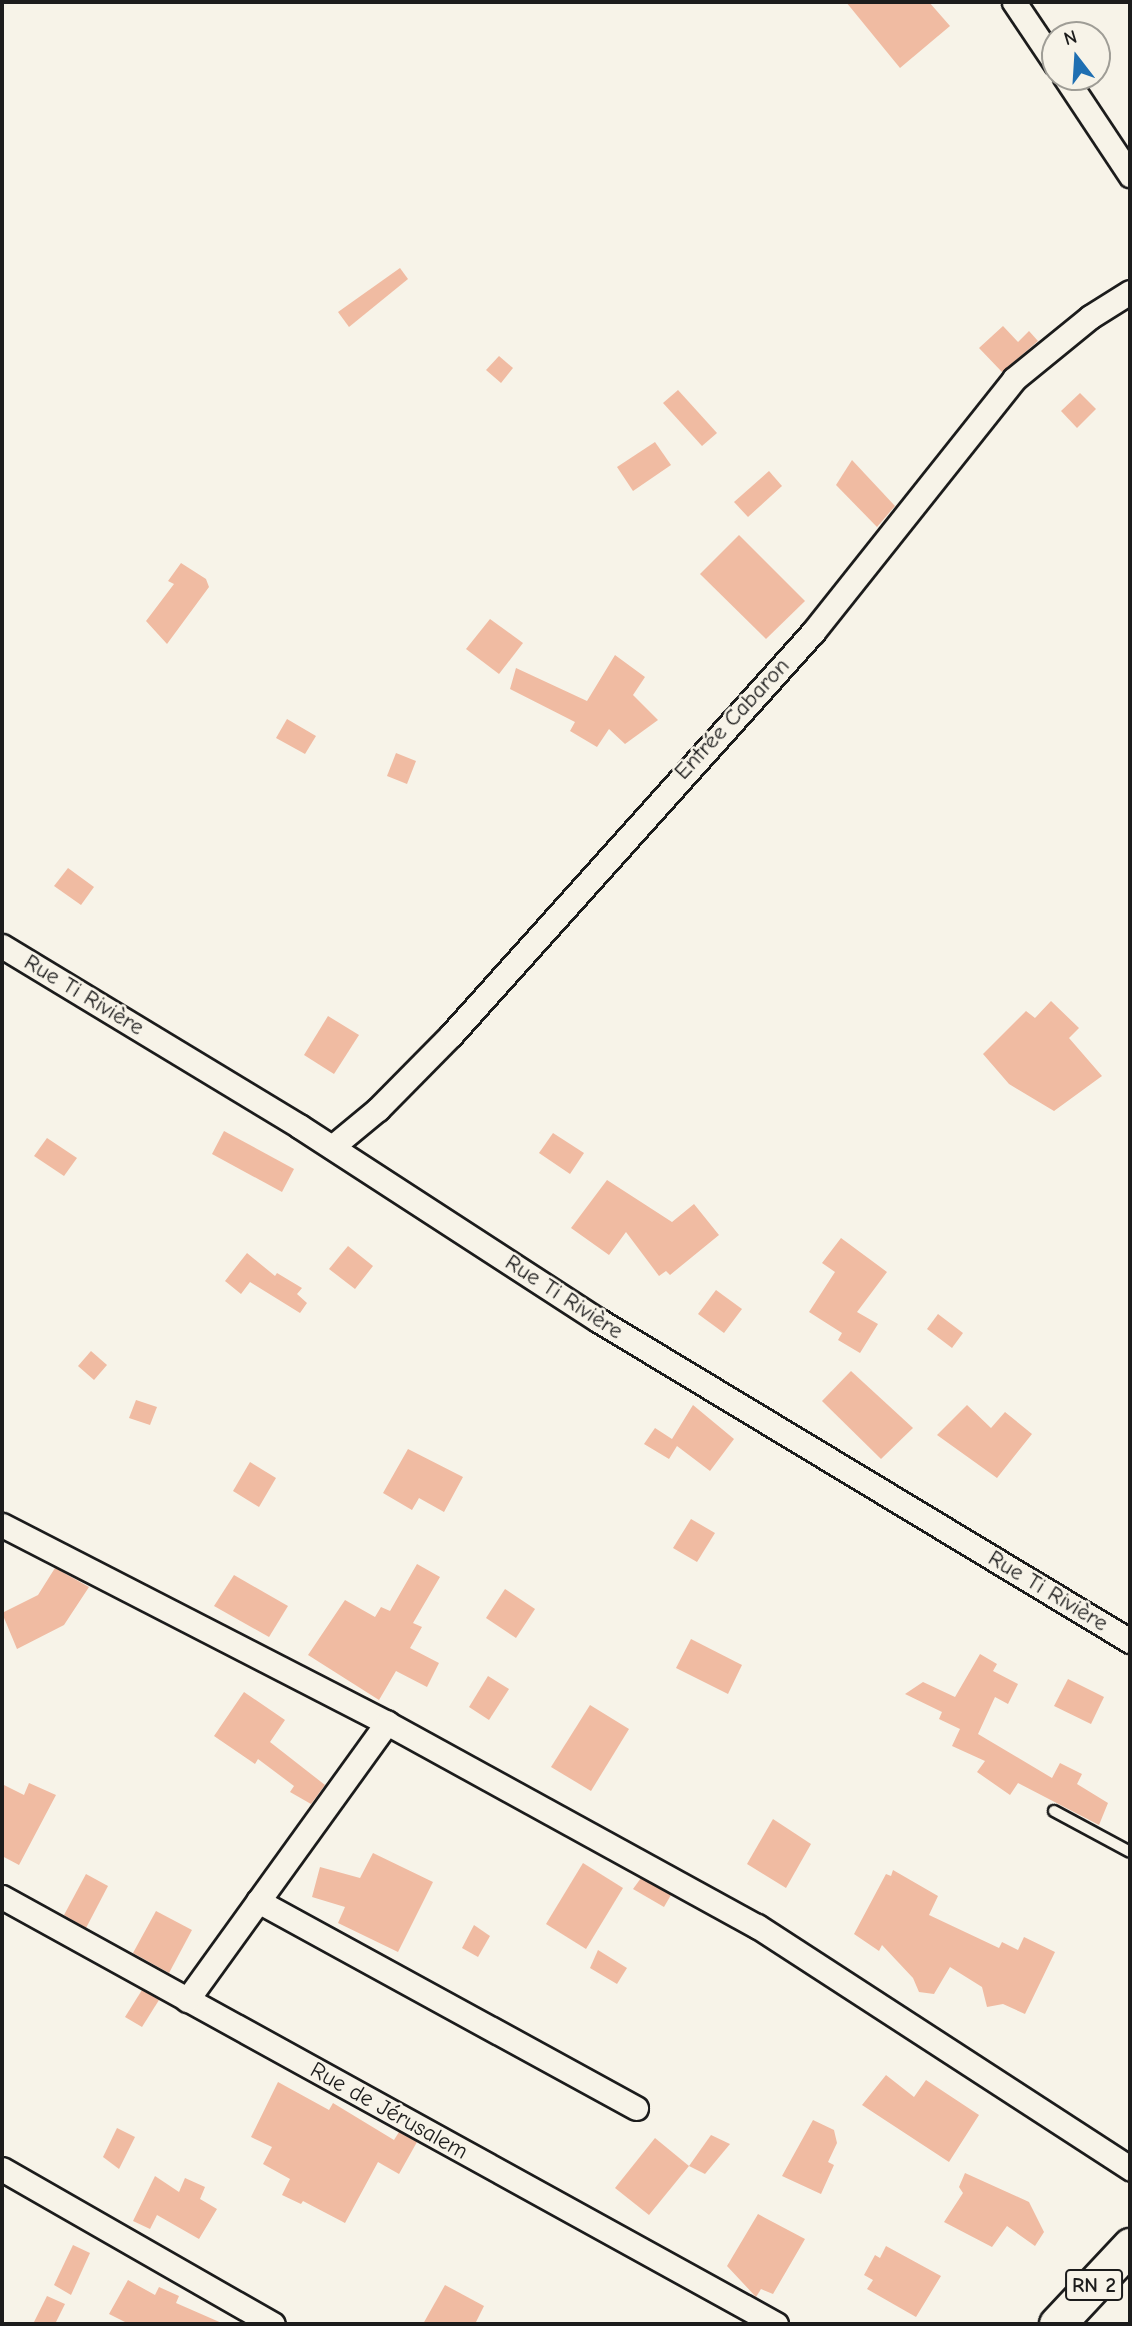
<!DOCTYPE html>
<meta charset="utf-8">
<style>
body{margin:0}
#map{position:relative;width:1132px;height:2326px;overflow:hidden;background:#f7f3e8;font-family:"Comic Neue",sans-serif}
div>[style]{position:absolute}
.building>*{inset:0;background:#f0bba2}
.roads{filter:drop-shadow(2px 0 #1c1c1c) drop-shadow(-2px 0 #1c1c1c) drop-shadow(0 2px #1c1c1c) drop-shadow(0 -2px #1c1c1c)}
.service>*{height:10px;margin:-5px;padding:0 5px;transform-origin:5px;border-radius:5px;background:#f7f3e8}
.minor>*{height:23px;margin:-11.5px;padding:0 11.5px;transform-origin:11.5px;border-radius:11.5px;background:#f7f3e8}
.primary>*{height:35px;margin:-17.5px;padding:0 17.5px;transform-origin:17.5px;border-radius:17.5px;background:#f7f3e8}
span{translate:-50% -50%;white-space:nowrap;text-align:center;line-height:1.15;-webkit-text-stroke:5px #f7f3e8;paint-order:stroke}
.shield-label span{padding:2px 5px;background:#f7f3e8;border:2px solid;border-radius:5px;-webkit-text-stroke-width:0}
.shield-label{font-size:21px;color:#1c1c1c;font-weight:700}
.street-label{font-size:23px;color:#1c1c1c}
.frame{position:absolute;inset:0;border:4px solid #1c1c1c;pointer-events:none}
.north{position:absolute;left:1041px;top:21px;width:70px;height:70px;box-sizing:border-box;background:#f7f3e8;border:2px solid #9f9d96;border-radius:50%;rotate:343deg;font-size:19px;font-weight:700;line-height:28px;text-align:center;color:#1c1c1c}
.north::after{content:'';display:block;margin:auto;width:24px;height:32px;background:#1f6fb2;clip-path:polygon(50% 0,100% 100%,50% 72%,0 100%)}
</style>
<div id="map">
<div class="building">
<i style="clip-path:polygon(846px 2px,929px 2px,950px 26px,900px 68px)"></i>
<i style="clip-path:polygon(400px 268px,408px 279px,349px 327px,338px 312px)"></i>
<i style="clip-path:polygon(1003px 326px,1018px 342px,1029px 331px,1038px 341px,1002px 372px,979px 348px)"></i>
<i style="clip-path:polygon(499px 356px,513px 368px,501px 383px,486px 370px)"></i>
<i style="clip-path:polygon(678px 390px,717px 433px,702px 446px,663px 403px)"></i>
<i style="clip-path:polygon(1080px 393px,1096px 409px,1077px 428px,1061px 411px)"></i>
<i style="clip-path:polygon(655px 442px,671px 465px,633px 491px,617px 467px)"></i>
<i style="clip-path:polygon(852px 460px,895px 506px,877px 527px,836px 485px)"></i>
<i style="clip-path:polygon(769px 471px,782px 486px,748px 517px,734px 502px)"></i>
<i style="clip-path:polygon(739px 535px,805px 601px,766px 639px,700px 574px)"></i>
<i style="clip-path:polygon(181px 563px,206px 579px,209px 587px,167px 644px,146px 621px,174px 584px,168px 581px)"></i>
<i style="clip-path:polygon(490px 619px,523px 643px,499px 674px,466px 649px)"></i>
<i style="clip-path:polygon(615px 655px,645px 677px,633px 695px,658px 720px,625px 744px,609px 729px,597px 747px,570px 731px,575px 722px,510px 689px,516px 668px,587px 701px)"></i>
<i style="clip-path:polygon(287px 719px,316px 736px,305px 754px,276px 738px)"></i>
<i style="clip-path:polygon(396px 753px,416px 761px,407px 784px,387px 776px)"></i>
<i style="clip-path:polygon(68px 868px,94px 887px,81px 905px,54px 886px)"></i>
<i style="clip-path:polygon(1051px 1001px,1079px 1028px,1069px 1038px,1102px 1076px,1054px 1111px,1009px 1084px,983px 1054px,1026px 1011px,1035px 1018px)"></i>
<i style="clip-path:polygon(328px 1016px,359px 1035px,334px 1074px,304px 1055px)"></i>
<i style="clip-path:polygon(224px 1131px,294px 1169px,282px 1192px,212px 1154px)"></i>
<i style="clip-path:polygon(553px 1133px,584px 1153px,570px 1174px,539px 1153px)"></i>
<i style="clip-path:polygon(47px 1138px,77px 1158px,64px 1176px,34px 1156px)"></i>
<i style="clip-path:polygon(607px 1180px,672px 1222px,694px 1204px,719px 1235px,670px 1275px,666px 1271px,659px 1276px,626px 1232px,609px 1255px,571px 1228px)"></i>
<i style="clip-path:polygon(841px 1238px,887px 1272px,857px 1312px,878px 1324px,860px 1353px,838px 1340px,842px 1333px,809px 1312px,835px 1272px,822px 1263px)"></i>
<i style="clip-path:polygon(348px 1246px,373px 1266px,355px 1289px,329px 1269px)"></i>
<i style="clip-path:polygon(247px 1253px,275px 1276px,277px 1273px,302px 1288px,297px 1294px,307px 1303px,300px 1313px,250px 1282px,241px 1294px,225px 1281px)"></i>
<i style="clip-path:polygon(716px 1290px,742px 1309px,724px 1333px,698px 1314px)"></i>
<i style="clip-path:polygon(938px 1314px,963px 1333px,952px 1348px,927px 1329px)"></i>
<i style="clip-path:polygon(91px 1351px,107px 1365px,94px 1380px,78px 1366px)"></i>
<i style="clip-path:polygon(851px 1371px,913px 1428px,881px 1459px,822px 1401px)"></i>
<i style="clip-path:polygon(136px 1400px,157px 1407px,150px 1425px,129px 1418px)"></i>
<i style="clip-path:polygon(693px 1405px,734px 1439px,710px 1471px,677px 1446px,669px 1459px,644px 1444px,655px 1428px,672px 1439px)"></i>
<i style="clip-path:polygon(967px 1405px,991px 1428px,1005px 1412px,1032px 1434px,997px 1478px,937px 1435px)"></i>
<i style="clip-path:polygon(408px 1449px,463px 1477px,444px 1512px,419px 1498px,412px 1510px,383px 1493px)"></i>
<i style="clip-path:polygon(250px 1462px,276px 1478px,259px 1507px,233px 1491px)"></i>
<i style="clip-path:polygon(691px 1519px,715px 1533px,697px 1562px,673px 1548px)"></i>
<i style="clip-path:polygon(417px 1564px,440px 1577px,413px 1623px,422px 1627px,410px 1648px,439px 1663px,427px 1687px,396px 1671px,379px 1700px,308px 1655px,345px 1600px,375px 1617px,381px 1607px,390px 1611px)"></i>
<i style="clip-path:polygon(55px 1568px,89px 1587px,64px 1625px,17px 1649px,2px 1613px,38px 1595px)"></i>
<i style="clip-path:polygon(234px 1575px,288px 1606px,269px 1637px,214px 1606px)"></i>
<i style="clip-path:polygon(505px 1589px,535px 1609px,516px 1638px,486px 1618px)"></i>
<i style="clip-path:polygon(691px 1639px,742px 1665px,728px 1694px,676px 1668px)"></i>
<i style="clip-path:polygon(980px 1654px,997px 1664px,993px 1671px,1018px 1684px,1008px 1704px,995px 1697px,978px 1734px,1052px 1778px,1060px 1763px,1082px 1774px,1077px 1784px,1108px 1803px,1099px 1825px,1018px 1783px,1010px 1795px,977px 1772px,985px 1761px,952px 1746px,960px 1729px,939px 1719px,942px 1712px,905px 1694px,923px 1682px,955px 1697px)"></i>
<i style="clip-path:polygon(488px 1676px,509px 1689px,489px 1720px,469px 1707px)"></i>
<i style="clip-path:polygon(1068px 1679px,1104px 1697px,1091px 1724px,1054px 1706px)"></i>
<i style="clip-path:polygon(244px 1692px,285px 1720px,270px 1742px,325px 1785px,311px 1804px,290px 1792px,294px 1786px,258px 1759px,255px 1764px,214px 1736px)"></i>
<i style="clip-path:polygon(590px 1705px,629px 1729px,591px 1791px,551px 1767px)"></i>
<i style="clip-path:polygon(29px 1783px,56px 1795px,19px 1865px,2px 1856px,2px 1784px,24px 1795px)"></i>
<i style="clip-path:polygon(773px 1819px,811px 1844px,786px 1888px,747px 1864px)"></i>
<i style="clip-path:polygon(373px 1853px,433px 1882px,398px 1952px,338px 1923px,345px 1907px,312px 1897px,320px 1867px,360px 1878px)"></i>
<i style="clip-path:polygon(583px 1863px,623px 1888px,586px 1949px,546px 1924px)"></i>
<i style="clip-path:polygon(893px 1870px,938px 1896px,929px 1915px,999px 1948px,1002px 1942px,1018px 1950px,1024px 1937px,1055px 1952px,1025px 2014px,1003px 2004px,987px 2007px,982px 1987px,950px 1967px,934px 1994px,919px 1992px,913px 1978px,882px 1945px,879px 1951px,854px 1934px,886px 1874px,891px 1876px)"></i>
<i style="clip-path:polygon(86px 1874px,108px 1886px,86px 1928px,64px 1915px)"></i>
<i style="clip-path:polygon(641px 1878px,671px 1895px,664px 1907px,633px 1889px)"></i>
<i style="clip-path:polygon(156px 1911px,192px 1930px,169px 1973px,133px 1953px)"></i>
<i style="clip-path:polygon(474px 1925px,490px 1936px,478px 1957px,462px 1948px)"></i>
<i style="clip-path:polygon(598px 1950px,627px 1968px,617px 1984px,590px 1968px)"></i>
<i style="clip-path:polygon(142px 1990px,159px 2000px,142px 2027px,125px 2017px)"></i>
<i style="clip-path:polygon(886px 2075px,914px 2097px,926px 2080px,979px 2115px,949px 2162px,862px 2105px)"></i>
<i style="clip-path:polygon(278px 2082px,329px 2110px,333px 2103px,394px 2140px,399px 2132px,417px 2142px,399px 2174px,378px 2162px,345px 2223px,303px 2201px,301px 2204px,282px 2195px,290px 2179px,263px 2164px,272px 2147px,251px 2137px)"></i>
<i style="clip-path:polygon(813px 2120px,834px 2130px,837px 2143px,828px 2162px,834px 2165px,821px 2194px,782px 2176px)"></i>
<i style="clip-path:polygon(117px 2128px,135px 2137px,119px 2169px,103px 2157px)"></i>
<i style="clip-path:polygon(711px 2135px,730px 2144px,705px 2174px,689px 2166px)"></i>
<i style="clip-path:polygon(655px 2138px,689px 2166px,649px 2215px,615px 2188px)"></i>
<i style="clip-path:polygon(965px 2173px,1029px 2202px,1044px 2232px,1035px 2246px,1007px 2226px,992px 2247px,944px 2222px,963px 2193px,959px 2187px)"></i>
<i style="clip-path:polygon(155px 2176px,179px 2192px,185px 2178px,205px 2187px,200px 2199px,217px 2209px,199px 2239px,157px 2215px,150px 2229px,133px 2221px)"></i>
<i style="clip-path:polygon(758px 2214px,805px 2239px,773px 2294px,761px 2289px,756px 2297px,727px 2266px)"></i>
<i style="clip-path:polygon(73px 2245px,90px 2253px,71px 2295px,54px 2285px)"></i>
<i style="clip-path:polygon(886px 2246px,941px 2276px,916px 2317px,867px 2289px,873px 2280px,864px 2275px,875px 2255px,880px 2258px)"></i>
<i style="clip-path:polygon(128px 2280px,155px 2295px,159px 2287px,179px 2296px,176px 2303px,224px 2324px,129px 2324px,109px 2314px)"></i>
<i style="clip-path:polygon(445px 2285px,484px 2306px,475px 2324px,423px 2324px)"></i>
<i style="clip-path:polygon(47px 2296px,65px 2304px,55px 2324px,33px 2324px)"></i>
</div>
<div class="roads">
<div class="service">
<i style="left:1054px;top:1811px;width:86px;rotate:28.3deg"></i>
</div>
<div class="minor">
<i style="left:1014px;top:2px;width:73px;rotate:56.1deg"></i>
<i style="left:1065px;top:77px;width:118px;rotate:56.4deg"></i>
<i style="left:2px;top:946px;width:347px;rotate:31.2deg"></i>
<i style="left:299px;top:1126px;width:356px;rotate:33deg"></i>
<i style="left:598px;top:1320px;width:621px;rotate:31.11deg"></i>
<i style="left:332px;top:1147px;width:60px;rotate:-39.6deg"></i>
<i style="left:378px;top:1109px;width:104px;rotate:-45.4deg"></i>
<i style="left:451px;top:1035px;width:542px;rotate:-48.07deg"></i>
<i style="left:813px;top:632px;width:323px;rotate:-51.5deg"></i>
<i style="left:1014px;top:379px;width:98px;rotate:-39.2deg"></i>
<i style="left:1090px;top:317px;width:47px;rotate:-32deg"></i>
<i style="left:2px;top:1525px;width:433px;rotate:27.2deg"></i>
<i style="left:387px;top:1723px;width:422px;rotate:28.8deg"></i>
<i style="left:757px;top:1926px;width:445px;rotate:33deg"></i>
<i style="left:2px;top:1897px;width:884px;rotate:28.88deg"></i>
<i style="left:258px;top:1901px;width:431px;rotate:28.7deg"></i>
<i style="left:187px;top:2000px;width:342px;rotate:-54.2deg"></i>
<i style="left:2px;top:2169px;width:312px;rotate:29.8deg"></i>
</div>
<div class="primary">
<i style="left:1057px;top:2324px;width:107px;rotate:-46.9deg"></i>
</div>
</div>
<div class="shield-label">
<span style="left:1094px;top:2285px">RN 2</span>
</div>
<div class="street-label">
<span style="left:732px;top:719px;rotate:-47deg">Entrée Cabaron</span>
<span style="left:84px;top:995px;rotate:31deg">Rue Ti Rivière</span>
<span style="left:564px;top:1297px;rotate:33deg">Rue Ti Rivière</span>
<span style="left:1048px;top:1591px;rotate:31deg">Rue Ti Rivière</span>
<span style="left:389px;top:2111px;rotate:29deg">Rue de Jérusalem</span>
</div>
<div class="frame"></div>
<div class="north">N</div>
</div>
